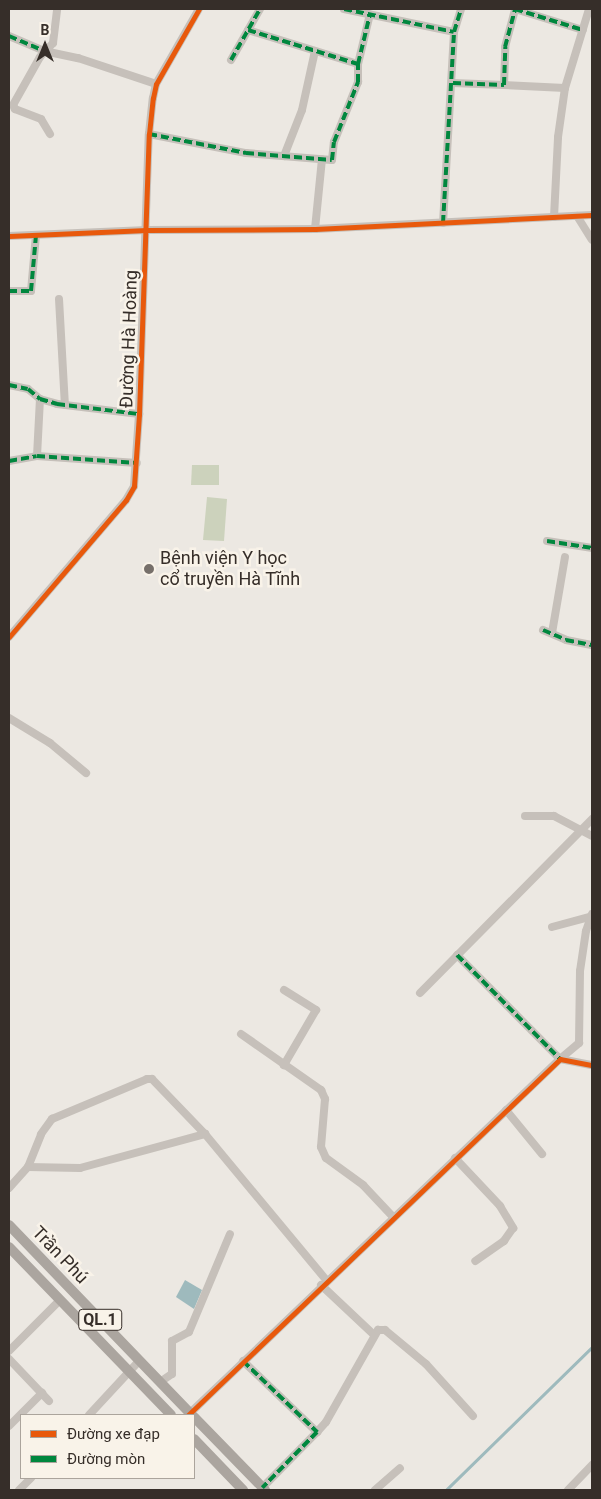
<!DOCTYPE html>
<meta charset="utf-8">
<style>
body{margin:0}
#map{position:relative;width:601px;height:1499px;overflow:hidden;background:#ece8e2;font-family:Roboto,sans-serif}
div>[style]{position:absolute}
.green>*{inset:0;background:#ccd2bc}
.water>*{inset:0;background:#9ebabd}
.stream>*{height:2.5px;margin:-1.25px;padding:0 1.25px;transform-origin:1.25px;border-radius:1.25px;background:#9ebabd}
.minor>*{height:8px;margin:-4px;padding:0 4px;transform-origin:4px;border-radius:4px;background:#c6c0ba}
.major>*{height:10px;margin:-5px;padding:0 5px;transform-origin:5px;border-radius:5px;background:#aba59f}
.quiet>*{height:4px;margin-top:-2px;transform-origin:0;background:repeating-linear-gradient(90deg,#00873e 0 8px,transparent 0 12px)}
.cycleway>*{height:5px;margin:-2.5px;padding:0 2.5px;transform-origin:2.5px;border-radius:2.5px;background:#e8590c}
.dots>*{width:14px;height:14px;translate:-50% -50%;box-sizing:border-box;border:2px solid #f9f3e9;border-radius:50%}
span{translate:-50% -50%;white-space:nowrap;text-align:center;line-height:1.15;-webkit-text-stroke:5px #f9f3e9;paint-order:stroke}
.shield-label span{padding:1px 4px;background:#f9f3e9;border:1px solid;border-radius:4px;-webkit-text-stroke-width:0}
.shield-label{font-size:16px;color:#362e29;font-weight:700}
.street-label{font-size:18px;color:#362e29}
.poi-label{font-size:18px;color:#362e29}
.left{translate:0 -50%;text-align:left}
.frame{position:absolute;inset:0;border:10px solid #362e29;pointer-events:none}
.legend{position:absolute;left:20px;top:1414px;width:175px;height:65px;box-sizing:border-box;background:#f9f3e9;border:1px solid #aba49c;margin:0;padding:6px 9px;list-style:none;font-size:15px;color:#362e29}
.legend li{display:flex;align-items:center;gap:10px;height:25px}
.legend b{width:25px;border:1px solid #aba49c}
.north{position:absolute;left:20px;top:20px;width:50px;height:50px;-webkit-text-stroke:4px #f9f3e9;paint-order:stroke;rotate:0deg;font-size:14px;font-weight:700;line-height:20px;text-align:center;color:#362e29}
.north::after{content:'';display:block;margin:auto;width:18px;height:22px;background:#362e29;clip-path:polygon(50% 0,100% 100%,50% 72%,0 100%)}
</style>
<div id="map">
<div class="green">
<i style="clip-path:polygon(192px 465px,219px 465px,219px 485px,191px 485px)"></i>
<i style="clip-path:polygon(207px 497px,227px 499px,224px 541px,203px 540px)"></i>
</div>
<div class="water">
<i style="clip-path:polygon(185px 1280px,202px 1290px,194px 1309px,176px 1297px)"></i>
</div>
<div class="stream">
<i style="left:446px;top:1490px;width:204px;rotate:-44.4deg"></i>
</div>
<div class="minor">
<i style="left:344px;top:9px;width:112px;rotate:11.8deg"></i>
<i style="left:248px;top:30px;width:115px;rotate:17.2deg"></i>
<i style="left:358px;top:64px;width:51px;rotate:-76.5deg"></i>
<i style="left:9px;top:36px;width:38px;rotate:23deg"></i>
<i style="left:44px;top:51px;width:35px;rotate:12deg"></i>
<i style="left:78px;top:58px;width:82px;rotate:18.4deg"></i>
<i style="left:231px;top:60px;width:59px;rotate:-60.4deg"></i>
<i style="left:453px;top:83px;width:51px;rotate:2.2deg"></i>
<i style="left:504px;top:85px;width:38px;rotate:-88deg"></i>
<i style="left:505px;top:47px;width:39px;rotate:-75deg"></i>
<i style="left:515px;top:9px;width:71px;rotate:17.2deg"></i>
<i style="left:504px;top:85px;width:61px;rotate:2.8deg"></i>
<i style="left:50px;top:134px;width:17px;rotate:-121deg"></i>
<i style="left:41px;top:119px;width:28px;rotate:-159deg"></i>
<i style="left:15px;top:109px;width:4px;rotate:-117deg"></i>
<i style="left:13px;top:105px;width:55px;rotate:-60.6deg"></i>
<i style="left:40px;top:57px;width:19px;rotate:-47deg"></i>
<i style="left:53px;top:43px;width:34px;rotate:-83deg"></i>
<i style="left:149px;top:134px;width:99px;rotate:11.1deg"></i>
<i style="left:246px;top:153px;width:86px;rotate:4.7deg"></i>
<i style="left:332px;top:160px;width:18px;rotate:-84deg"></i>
<i style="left:334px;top:142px;width:65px;rotate:-68.2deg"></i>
<i style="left:358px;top:82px;width:18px;rotate:-90deg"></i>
<i style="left:284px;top:156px;width:49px;rotate:-68.6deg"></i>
<i style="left:302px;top:110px;width:60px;rotate:-77.6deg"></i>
<i style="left:577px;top:216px;width:28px;rotate:58deg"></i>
<i style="left:554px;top:217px;width:80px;rotate:-87.1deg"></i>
<i style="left:558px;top:137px;width:49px;rotate:-81.9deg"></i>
<i style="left:565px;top:88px;width:83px;rotate:-73.1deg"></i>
<i style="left:443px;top:223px;width:191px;rotate:-86.7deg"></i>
<i style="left:454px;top:32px;width:24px;rotate:-73deg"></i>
<i style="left:315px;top:229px;width:70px;rotate:-84.3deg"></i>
<i style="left:9px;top:236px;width:138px;rotate:-2.5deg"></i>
<i style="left:147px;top:230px;width:168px;rotate:-0.3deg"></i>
<i style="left:315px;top:229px;width:277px;rotate:-2.9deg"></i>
<i style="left:9px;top:291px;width:22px"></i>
<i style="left:31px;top:291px;width:56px;rotate:-84.9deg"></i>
<i style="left:59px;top:299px;width:106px;rotate:86.8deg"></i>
<i style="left:9px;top:385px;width:19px;rotate:12deg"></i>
<i style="left:28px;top:389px;width:16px;rotate:40deg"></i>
<i style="left:40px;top:399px;width:18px;rotate:16deg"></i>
<i style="left:57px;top:404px;width:83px;rotate:7deg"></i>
<i style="left:37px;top:456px;width:57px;rotate:-87deg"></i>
<i style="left:9px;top:461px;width:28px;rotate:-10deg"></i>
<i style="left:37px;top:456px;width:100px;rotate:4deg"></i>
<i style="left:547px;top:541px;width:46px;rotate:8.8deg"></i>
<i style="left:543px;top:630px;width:25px;rotate:23deg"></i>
<i style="left:566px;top:640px;width:26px;rotate:11deg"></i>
<i style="left:552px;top:633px;width:77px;rotate:-80.3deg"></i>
<i style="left:9px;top:637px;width:180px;rotate:-49.5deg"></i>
<i style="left:126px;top:500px;width:16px;rotate:-60deg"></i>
<i style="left:134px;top:486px;width:72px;rotate:-86deg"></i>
<i style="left:139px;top:414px;width:280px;rotate:-88deg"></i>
<i style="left:149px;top:134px;width:36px;rotate:-84deg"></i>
<i style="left:153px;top:98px;width:14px;rotate:-78deg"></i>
<i style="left:156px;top:84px;width:86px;rotate:-60.2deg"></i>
<i style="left:9px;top:718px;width:48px;rotate:31.4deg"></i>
<i style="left:50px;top:743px;width:47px;rotate:39.8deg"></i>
<i style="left:525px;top:816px;width:29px"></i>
<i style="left:554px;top:816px;width:43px;rotate:27.8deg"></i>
<i style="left:552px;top:927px;width:39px;rotate:-15deg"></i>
<i style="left:457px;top:955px;width:146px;rotate:45.3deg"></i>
<i style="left:560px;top:1059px;width:25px;rotate:-40deg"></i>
<i style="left:579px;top:1043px;width:72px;rotate:-89.2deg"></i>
<i style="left:580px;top:971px;width:40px;rotate:-81.5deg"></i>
<i style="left:586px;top:931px;width:18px;rotate:-71deg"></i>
<i style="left:284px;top:990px;width:38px;rotate:32deg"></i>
<i style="left:316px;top:1010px;width:64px;rotate:120.2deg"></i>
<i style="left:420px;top:993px;width:245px;rotate:-45.3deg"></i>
<i style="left:241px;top:1034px;width:98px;rotate:35deg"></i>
<i style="left:321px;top:1090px;width:10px;rotate:66deg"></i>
<i style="left:325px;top:1099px;width:48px;rotate:94.8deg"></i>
<i style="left:321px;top:1147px;width:12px;rotate:66deg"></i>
<i style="left:326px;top:1158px;width:46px;rotate:36.1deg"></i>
<i style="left:363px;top:1185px;width:44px;rotate:46.8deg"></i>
<i style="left:506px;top:1110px;width:57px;rotate:50.7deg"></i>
<i style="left:455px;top:1158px;width:66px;rotate:46.8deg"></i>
<i style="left:500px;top:1206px;width:26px;rotate:59deg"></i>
<i style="left:513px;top:1228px;width:16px;rotate:125deg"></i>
<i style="left:504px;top:1241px;width:35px;rotate:145deg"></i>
<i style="left:28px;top:1167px;width:35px;rotate:-68deg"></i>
<i style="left:41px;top:1134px;width:19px;rotate:-54deg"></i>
<i style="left:52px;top:1119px;width:103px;rotate:-22.8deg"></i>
<i style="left:147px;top:1079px;width:5px"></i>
<i style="left:152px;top:1079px;width:76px;rotate:46.1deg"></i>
<i style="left:9px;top:1188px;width:28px;rotate:-48deg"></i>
<i style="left:28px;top:1167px;width:52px;rotate:1.1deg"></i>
<i style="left:80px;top:1168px;width:130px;rotate:-15.2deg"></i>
<i style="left:205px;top:1134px;width:190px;rotate:50.3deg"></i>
<i style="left:321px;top:1285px;width:71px;rotate:43.3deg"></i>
<i style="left:9px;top:1351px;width:72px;rotate:-45deg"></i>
<i style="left:9px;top:1359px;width:58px;rotate:46.4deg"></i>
<i style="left:243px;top:1361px;width:103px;rotate:43.8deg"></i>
<i style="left:317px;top:1432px;width:78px;rotate:134.5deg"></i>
<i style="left:160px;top:1382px;width:14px;rotate:-34deg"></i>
<i style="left:172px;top:1374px;width:33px;rotate:-90deg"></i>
<i style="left:172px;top:1341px;width:19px;rotate:-28deg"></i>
<i style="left:189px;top:1332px;width:106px;rotate:-67.3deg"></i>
<i style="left:89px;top:1415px;width:74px;rotate:-47.2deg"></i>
<i style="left:188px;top:1415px;width:515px;rotate:-43.74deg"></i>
<i style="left:560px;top:1059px;width:33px;rotate:11deg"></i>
<i style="left:9px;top:1426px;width:47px;rotate:-45deg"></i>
<i style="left:317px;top:1432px;width:13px;rotate:-48deg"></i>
<i style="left:326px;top:1422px;width:106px;rotate:-60.5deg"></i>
<i style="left:378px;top:1330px;width:7px"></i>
<i style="left:385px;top:1330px;width:53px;rotate:39.7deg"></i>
<i style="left:426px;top:1364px;width:70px;rotate:47.9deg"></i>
<i style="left:19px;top:1490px;width:17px;rotate:-45deg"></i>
<i style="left:375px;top:1490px;width:33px;rotate:-41deg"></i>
<i style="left:568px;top:1490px;width:35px;rotate:-46deg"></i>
</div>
<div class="major">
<i style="left:9px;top:1225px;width:264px;rotate:46.1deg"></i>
<i style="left:9px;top:1247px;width:233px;rotate:46deg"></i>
<i style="left:194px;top:1417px;width:102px;rotate:45.8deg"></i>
<i style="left:194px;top:1439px;width:71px;rotate:46.1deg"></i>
</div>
<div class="quiet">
<i style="left:344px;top:9px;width:112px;rotate:11.8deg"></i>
<i style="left:248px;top:30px;width:115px;rotate:17.2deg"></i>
<i style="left:358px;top:64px;width:51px;rotate:-76.5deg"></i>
<i style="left:9px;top:36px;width:38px;rotate:23deg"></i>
<i style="left:231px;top:60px;width:59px;rotate:-60.4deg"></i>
<i style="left:453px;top:83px;width:51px;rotate:2.2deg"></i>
<i style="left:504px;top:85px;width:38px;rotate:-88deg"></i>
<i style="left:505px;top:47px;width:39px;rotate:-75deg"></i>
<i style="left:515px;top:9px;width:71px;rotate:17.2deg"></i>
<i style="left:149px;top:134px;width:99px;rotate:11.1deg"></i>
<i style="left:246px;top:153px;width:86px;rotate:4.7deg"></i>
<i style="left:332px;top:160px;width:18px;rotate:-84deg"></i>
<i style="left:334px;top:142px;width:65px;rotate:-68.2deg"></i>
<i style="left:358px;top:82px;width:18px;rotate:-90deg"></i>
<i style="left:443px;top:223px;width:191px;rotate:-86.7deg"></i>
<i style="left:454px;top:32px;width:24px;rotate:-73deg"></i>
<i style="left:9px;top:291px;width:22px"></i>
<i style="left:31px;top:291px;width:56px;rotate:-84.9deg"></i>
<i style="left:9px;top:385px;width:19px;rotate:12deg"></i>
<i style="left:28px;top:389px;width:16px;rotate:40deg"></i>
<i style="left:40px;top:399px;width:18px;rotate:16deg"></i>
<i style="left:57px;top:404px;width:83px;rotate:7deg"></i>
<i style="left:9px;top:461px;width:28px;rotate:-10deg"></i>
<i style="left:37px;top:456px;width:100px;rotate:4deg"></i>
<i style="left:547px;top:541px;width:46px;rotate:8.8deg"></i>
<i style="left:543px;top:630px;width:25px;rotate:23deg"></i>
<i style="left:566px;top:640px;width:26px;rotate:11deg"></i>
<i style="left:457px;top:955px;width:146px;rotate:45.3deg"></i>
<i style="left:243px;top:1361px;width:103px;rotate:43.8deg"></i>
<i style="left:317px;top:1432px;width:78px;rotate:134.5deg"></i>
</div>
<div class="cycleway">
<i style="left:9px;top:236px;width:138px;rotate:-2.5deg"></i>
<i style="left:147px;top:230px;width:168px;rotate:-0.3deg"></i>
<i style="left:315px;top:229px;width:277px;rotate:-2.9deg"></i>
<i style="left:9px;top:637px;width:180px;rotate:-49.5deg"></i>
<i style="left:126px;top:500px;width:16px;rotate:-60deg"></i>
<i style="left:134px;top:486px;width:72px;rotate:-86deg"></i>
<i style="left:139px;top:414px;width:280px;rotate:-88deg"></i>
<i style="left:149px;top:134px;width:36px;rotate:-84deg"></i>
<i style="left:153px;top:98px;width:14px;rotate:-78deg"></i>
<i style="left:156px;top:84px;width:86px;rotate:-60.2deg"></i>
<i style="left:188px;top:1415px;width:515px;rotate:-43.74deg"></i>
<i style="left:560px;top:1059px;width:33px;rotate:11deg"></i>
</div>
<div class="dots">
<i style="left:149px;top:569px;background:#766f6a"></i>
</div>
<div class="shield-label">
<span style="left:100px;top:1320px">QL.1</span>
</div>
<div class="street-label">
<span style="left:129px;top:339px;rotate:-88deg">Đường Hà Hoàng</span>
<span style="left:60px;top:1255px;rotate:46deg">Trần Phú</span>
</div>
<div class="poi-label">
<span class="left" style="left:160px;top:569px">Bệnh viện Y học<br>cổ truyền Hà Tĩnh</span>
</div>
<div class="frame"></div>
<ul class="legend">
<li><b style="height:6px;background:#e8590c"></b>Đường xe đạp</li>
<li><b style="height:6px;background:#00873e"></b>Đường mòn</li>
</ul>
<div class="north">B</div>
</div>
